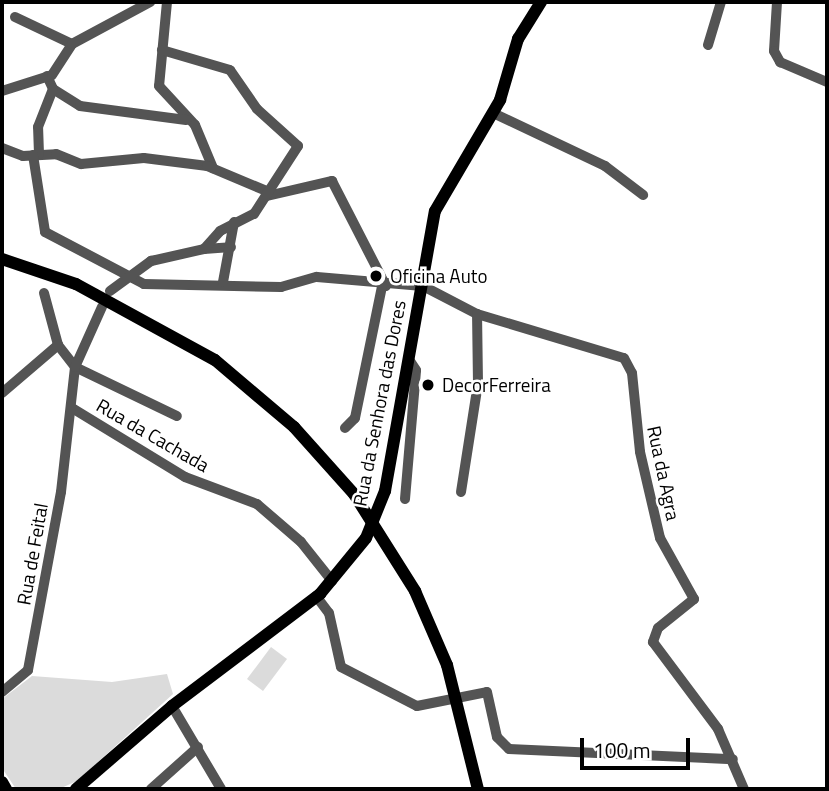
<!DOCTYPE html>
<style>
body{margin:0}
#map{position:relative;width:829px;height:791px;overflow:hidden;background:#fff;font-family:"Titillium Web",sans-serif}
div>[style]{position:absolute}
.green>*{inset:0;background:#dbdbdb}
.minor>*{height:10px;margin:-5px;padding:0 5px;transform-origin:5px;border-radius:5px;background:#545454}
.major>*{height:12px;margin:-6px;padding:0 6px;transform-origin:6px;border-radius:6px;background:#000}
.dots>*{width:19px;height:19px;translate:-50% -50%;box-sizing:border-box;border:4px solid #fff;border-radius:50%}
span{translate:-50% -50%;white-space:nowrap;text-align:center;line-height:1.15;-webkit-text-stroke:5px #fff;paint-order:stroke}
.poi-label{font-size:19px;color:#000}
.left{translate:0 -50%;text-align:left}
.street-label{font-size:19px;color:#000}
.frame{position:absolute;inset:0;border:4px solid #000;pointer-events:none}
.scale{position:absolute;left:580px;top:738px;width:110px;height:32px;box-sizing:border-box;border:4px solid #000;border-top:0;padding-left:9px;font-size:21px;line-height:24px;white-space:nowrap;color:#000;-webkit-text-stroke:5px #fff;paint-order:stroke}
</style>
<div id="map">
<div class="green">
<i style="clip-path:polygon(271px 647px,287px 659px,263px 691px,247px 679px)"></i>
<i style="clip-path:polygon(167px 674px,173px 694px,77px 781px,59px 789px,16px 789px,2px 768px,2px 699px,32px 676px,112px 682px)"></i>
</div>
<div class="minor">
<i style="left:167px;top:2px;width:84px;rotate:95.4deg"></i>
<i style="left:159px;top:86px;width:53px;rotate:47.3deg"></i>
<i style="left:195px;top:125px;width:47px;rotate:67.3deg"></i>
<i style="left:777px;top:2px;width:49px;rotate:93.5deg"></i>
<i style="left:774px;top:51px;width:13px;rotate:61deg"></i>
<i style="left:780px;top:62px;width:51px;rotate:23.1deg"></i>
<i style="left:15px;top:17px;width:63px;rotate:25.3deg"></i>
<i style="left:708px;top:45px;width:45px;rotate:-73.2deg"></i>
<i style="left:47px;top:76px;width:14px;rotate:65deg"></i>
<i style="left:53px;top:89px;width:32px;rotate:32deg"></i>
<i style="left:80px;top:106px;width:107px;rotate:7.5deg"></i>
<i style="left:2px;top:91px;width:52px;rotate:-17.7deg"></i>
<i style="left:52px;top:75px;width:37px;rotate:-57deg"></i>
<i style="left:72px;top:44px;width:89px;rotate:-28.3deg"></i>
<i style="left:493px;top:113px;width:124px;rotate:25.3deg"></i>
<i style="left:605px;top:166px;width:48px;rotate:37.3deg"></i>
<i style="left:2px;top:148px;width:22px;rotate:21deg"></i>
<i style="left:23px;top:156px;width:33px;rotate:-3deg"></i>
<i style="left:56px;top:154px;width:27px;rotate:22deg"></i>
<i style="left:81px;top:164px;width:63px;rotate:-5.4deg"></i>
<i style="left:144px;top:158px;width:64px;rotate:7.2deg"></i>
<i style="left:207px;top:166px;width:67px;rotate:22.8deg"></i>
<i style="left:39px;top:154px;width:27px;rotate:-92deg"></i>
<i style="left:38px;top:127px;width:41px;rotate:-68.5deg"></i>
<i style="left:33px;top:155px;width:78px;rotate:81.1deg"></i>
<i style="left:45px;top:232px;width:112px;rotate:27.7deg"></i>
<i style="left:144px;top:284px;width:137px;rotate:1.3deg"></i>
<i style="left:281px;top:287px;width:37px;rotate:-16deg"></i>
<i style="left:317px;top:277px;width:106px;rotate:4.9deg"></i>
<i style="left:423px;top:286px;width:61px;rotate:27.4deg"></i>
<i style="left:477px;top:314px;width:153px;rotate:16.7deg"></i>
<i style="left:624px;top:358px;width:17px;rotate:62deg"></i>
<i style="left:632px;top:373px;width:79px;rotate:84.2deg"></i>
<i style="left:640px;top:452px;width:88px;rotate:76.9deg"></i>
<i style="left:660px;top:538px;width:70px;rotate:60.9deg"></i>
<i style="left:694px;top:599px;width:46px;rotate:141.1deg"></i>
<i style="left:658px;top:628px;width:15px;rotate:110deg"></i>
<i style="left:653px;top:642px;width:109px;rotate:53.2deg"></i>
<i style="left:718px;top:729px;width:65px;rotate:66.6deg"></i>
<i style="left:267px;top:196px;width:67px;rotate:-13deg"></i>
<i style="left:332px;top:181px;width:118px;rotate:62.8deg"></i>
<i style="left:204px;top:249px;width:27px;rotate:-4deg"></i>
<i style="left:223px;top:282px;width:61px;rotate:-79.6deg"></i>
<i style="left:110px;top:291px;width:51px;rotate:-36.2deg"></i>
<i style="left:151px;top:261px;width:54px;rotate:-12.8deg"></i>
<i style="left:204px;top:249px;width:24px;rotate:-48deg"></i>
<i style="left:220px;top:231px;width:38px;rotate:-27deg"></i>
<i style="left:254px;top:214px;width:81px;rotate:-57.1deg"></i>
<i style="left:298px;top:146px;width:55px;rotate:-137.9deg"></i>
<i style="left:257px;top:109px;width:47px;rotate:-124.7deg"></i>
<i style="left:230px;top:70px;width:71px;rotate:-163.6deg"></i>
<i style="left:44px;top:293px;width:54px;rotate:74.9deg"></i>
<i style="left:58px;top:345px;width:28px;rotate:52deg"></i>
<i style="left:75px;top:367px;width:113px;rotate:25.7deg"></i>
<i style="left:2px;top:393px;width:74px;rotate:-40.6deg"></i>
<i style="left:72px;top:408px;width:132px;rotate:31.4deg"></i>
<i style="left:185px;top:477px;width:77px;rotate:20.6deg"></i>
<i style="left:257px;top:504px;width:58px;rotate:40.8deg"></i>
<i style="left:301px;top:542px;width:50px;rotate:51.5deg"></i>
<i style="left:345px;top:428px;width:14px;rotate:-45deg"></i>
<i style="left:355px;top:418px;width:135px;rotate:-78.4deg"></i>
<i style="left:461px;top:492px;width:110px;rotate:-81.1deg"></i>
<i style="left:478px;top:383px;width:69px;rotate:-90.8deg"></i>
<i style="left:405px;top:499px;width:129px;rotate:-85.1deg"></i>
<i style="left:416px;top:370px;width:11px;rotate:-124deg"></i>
<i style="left:316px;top:596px;width:21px;rotate:53deg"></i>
<i style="left:329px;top:613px;width:55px;rotate:77.5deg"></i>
<i style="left:341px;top:667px;width:85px;rotate:27.2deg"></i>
<i style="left:417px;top:706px;width:71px;rotate:-11.3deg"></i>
<i style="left:487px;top:692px;width:46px;rotate:77.5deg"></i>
<i style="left:497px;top:737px;width:17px;rotate:45deg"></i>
<i style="left:509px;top:749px;width:224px;rotate:2.6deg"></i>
<i style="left:2px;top:692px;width:34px;rotate:-40deg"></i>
<i style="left:28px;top:670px;width:181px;rotate:-79.5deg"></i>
<i style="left:61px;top:492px;width:126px;rotate:-83.6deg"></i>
<i style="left:75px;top:367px;width:66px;rotate:-65.8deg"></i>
<i style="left:172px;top:706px;width:96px;rotate:59.4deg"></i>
<i style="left:151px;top:789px;width:63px;rotate:-41.8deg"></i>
</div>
<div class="major">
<i style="left:2px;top:259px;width:78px;rotate:18.7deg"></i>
<i style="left:76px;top:284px;width:158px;rotate:28.7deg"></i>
<i style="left:215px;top:360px;width:104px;rotate:40.3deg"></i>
<i style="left:294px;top:427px;width:90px;rotate:48.2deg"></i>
<i style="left:354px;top:494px;width:115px;rotate:57.8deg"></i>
<i style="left:415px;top:591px;width:81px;rotate:66.6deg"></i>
<i style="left:447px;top:665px;width:128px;rotate:76deg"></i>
<i style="left:2px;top:782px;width:8px;rotate:60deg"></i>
<i style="left:76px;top:789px;width:127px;rotate:-40.8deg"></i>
<i style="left:172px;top:706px;width:186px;rotate:-37.1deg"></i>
<i style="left:320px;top:594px;width:72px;rotate:-50.6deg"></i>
<i style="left:366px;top:538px;width:51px;rotate:-68deg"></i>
<i style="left:385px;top:491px;width:284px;rotate:-79.9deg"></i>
<i style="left:435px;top:211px;width:129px;rotate:-59.6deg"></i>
<i style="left:500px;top:100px;width:64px;rotate:-73.6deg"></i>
<i style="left:518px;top:39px;width:44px;rotate:-58.1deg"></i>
</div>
<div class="dots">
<i style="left:376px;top:276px;background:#000"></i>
<i style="left:428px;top:385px;background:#000"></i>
</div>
<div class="poi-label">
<span class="left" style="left:390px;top:276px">Oficina Auto</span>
<span class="left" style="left:442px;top:385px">DecorFerreira</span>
</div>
<div class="street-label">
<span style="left:379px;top:403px;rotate:-79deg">Rua da Senhora das Dores</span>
<span style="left:153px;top:435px;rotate:30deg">Rua da Cachada</span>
<span style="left:664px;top:473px;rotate:78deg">Rua da Agra</span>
<span style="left:32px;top:554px;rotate:-80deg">Rua de Feital</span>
</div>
<div class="frame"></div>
<div class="scale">100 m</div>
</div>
